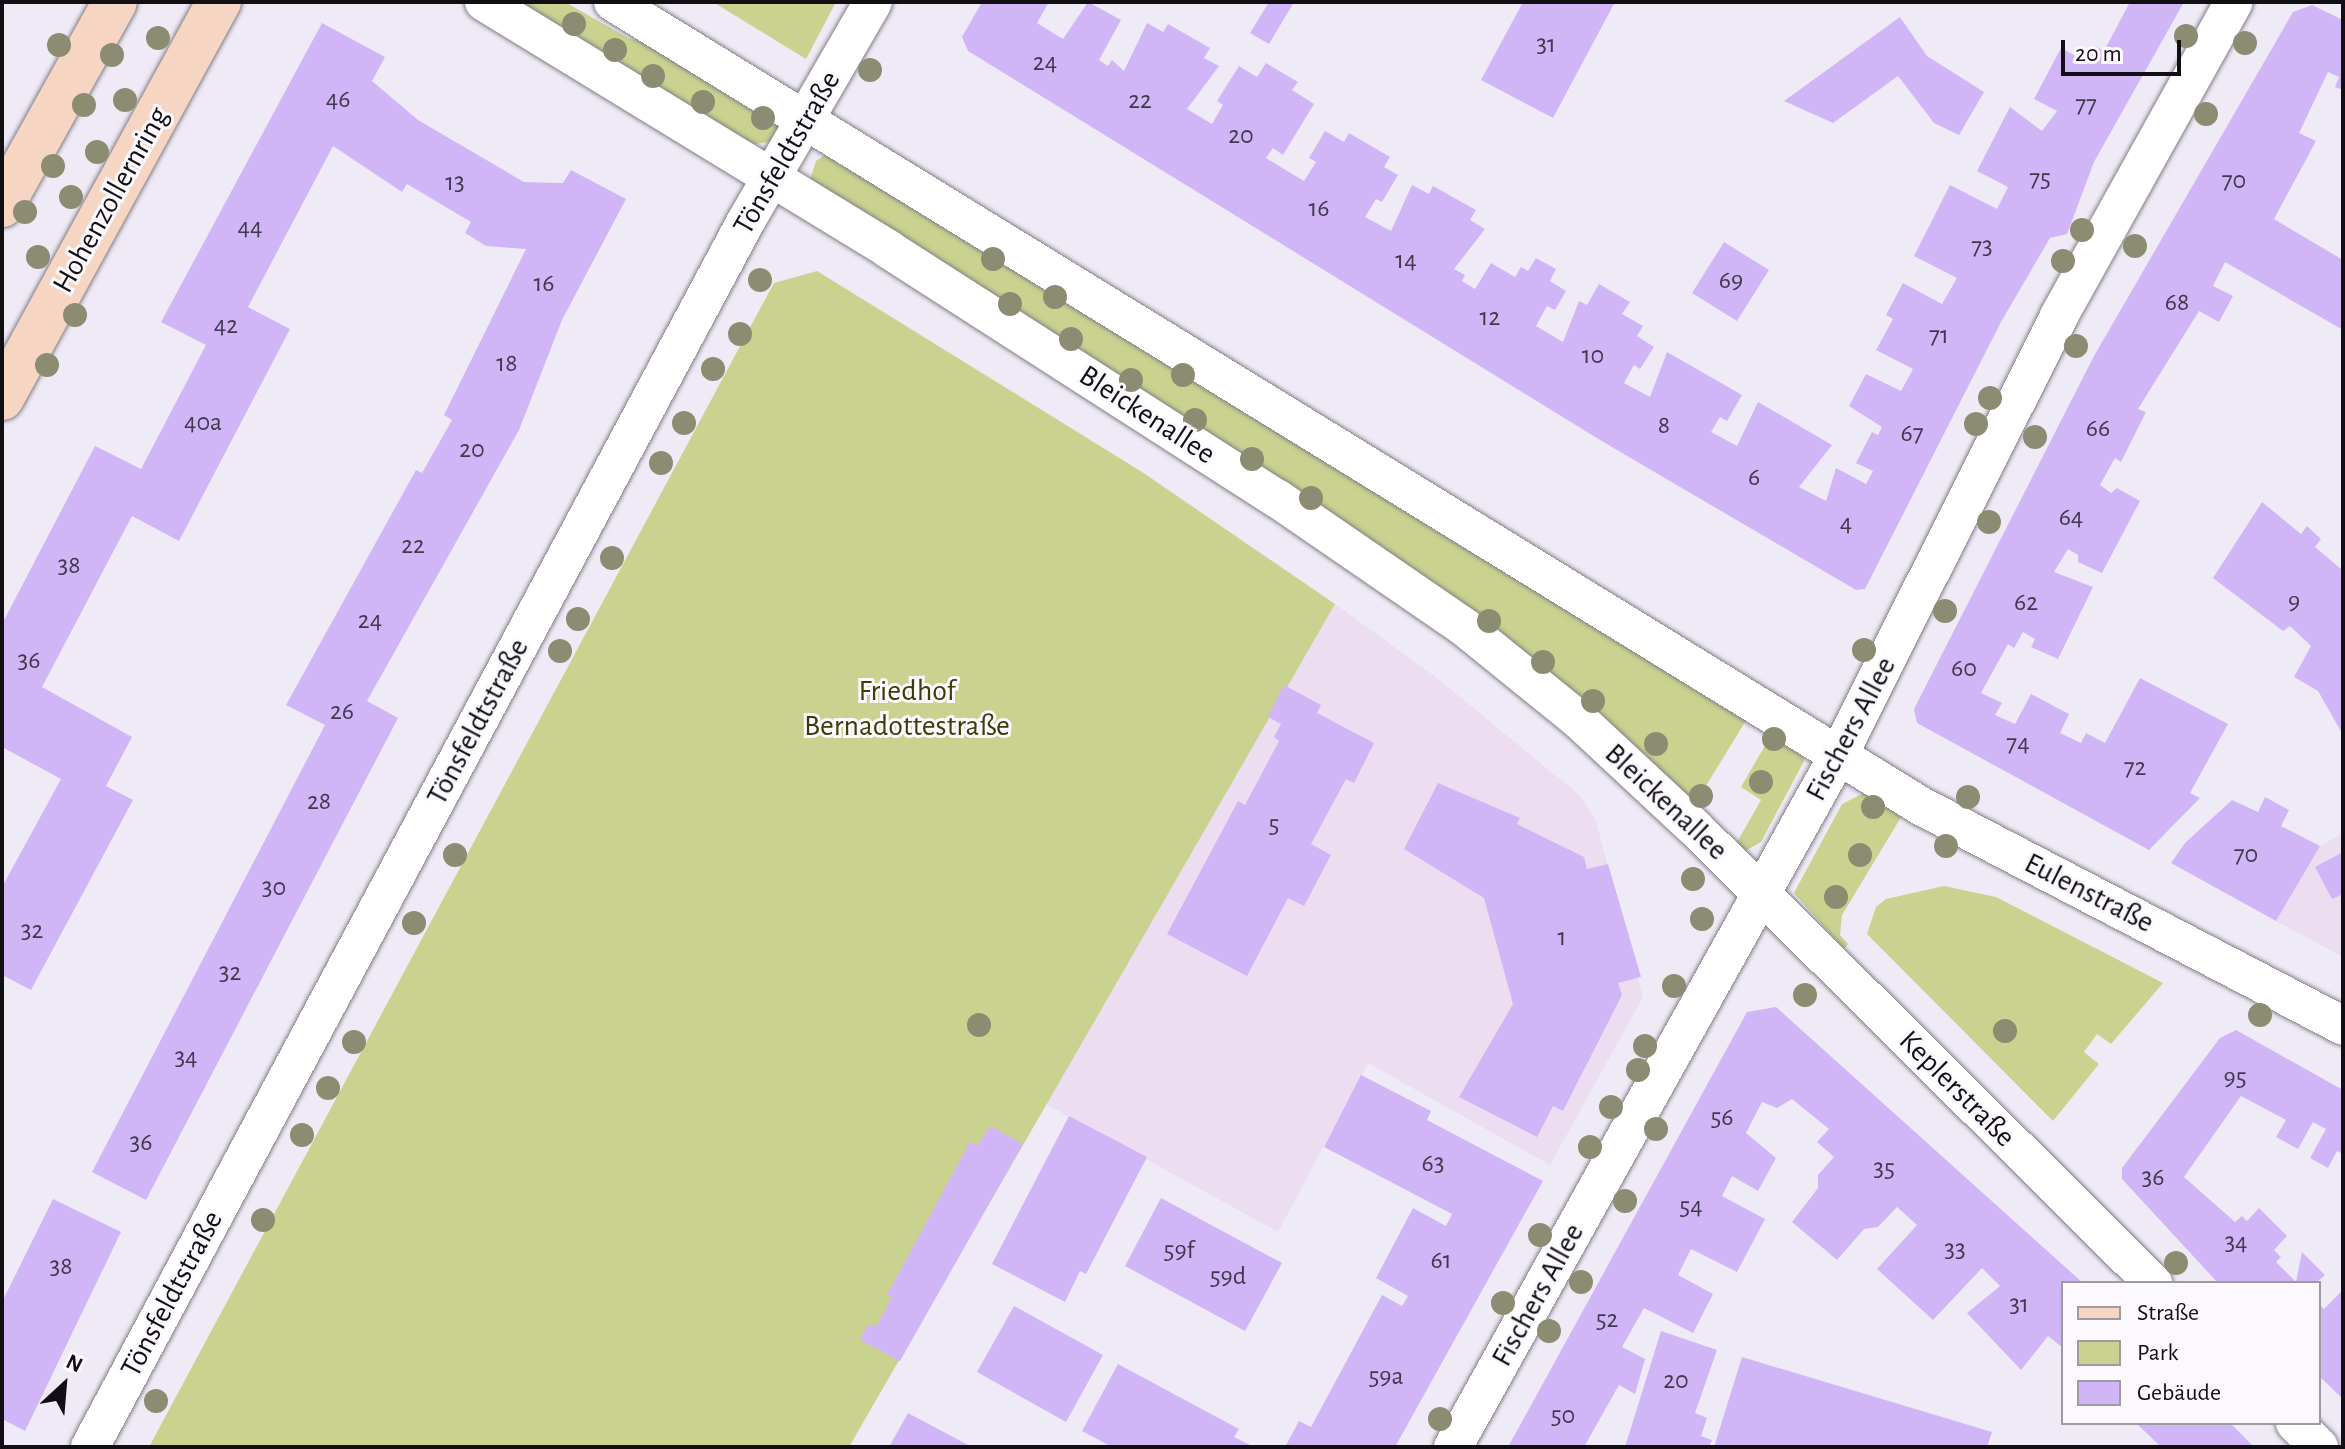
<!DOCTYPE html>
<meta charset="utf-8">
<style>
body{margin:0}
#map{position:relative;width:2345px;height:1449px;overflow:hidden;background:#efebf6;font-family:"Alegreya Sans",sans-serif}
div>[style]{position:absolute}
.education>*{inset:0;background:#ecddf0}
.green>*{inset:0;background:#c9d28f}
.building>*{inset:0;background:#d0b6f7}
.roads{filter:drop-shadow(0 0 2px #817d87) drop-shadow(0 0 2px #817d87)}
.minor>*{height:38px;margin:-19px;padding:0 19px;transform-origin:19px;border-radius:19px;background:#fff}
.secondary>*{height:44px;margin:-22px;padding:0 22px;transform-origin:22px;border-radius:22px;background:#f6d6c2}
.trees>*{width:24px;height:24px;margin:-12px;border-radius:50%;background:#8b8c72}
span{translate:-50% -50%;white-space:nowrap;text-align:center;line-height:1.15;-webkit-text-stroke:6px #fbf9fe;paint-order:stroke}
.number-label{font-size:26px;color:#41394c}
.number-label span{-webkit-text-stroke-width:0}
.street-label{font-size:30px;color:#110f13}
.park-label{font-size:30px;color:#3a3e06}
.frame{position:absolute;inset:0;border:4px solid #110f13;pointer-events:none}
.legend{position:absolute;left:2061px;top:1281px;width:260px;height:144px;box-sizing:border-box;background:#fbf9fe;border:2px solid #9d9ba0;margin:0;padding:10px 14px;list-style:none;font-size:24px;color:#110f13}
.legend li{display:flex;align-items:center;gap:16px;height:40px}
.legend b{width:40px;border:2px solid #9d9ba0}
.north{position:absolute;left:24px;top:1345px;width:80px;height:80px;-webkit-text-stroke:6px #fbf9fe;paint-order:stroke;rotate:26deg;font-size:22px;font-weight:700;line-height:32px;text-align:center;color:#110f13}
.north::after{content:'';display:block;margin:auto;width:28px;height:36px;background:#110f13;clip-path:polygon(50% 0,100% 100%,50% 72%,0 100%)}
.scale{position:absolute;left:2061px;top:40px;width:120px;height:36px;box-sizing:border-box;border:4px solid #110f13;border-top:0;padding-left:10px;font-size:24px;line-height:28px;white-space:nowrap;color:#110f13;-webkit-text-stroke:6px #fbf9fe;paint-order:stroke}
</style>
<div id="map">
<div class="education">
<div style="clip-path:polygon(1335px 604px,1437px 678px,1578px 794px,1595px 818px,1643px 997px,1550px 1165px,1368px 1063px,1278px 1232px,1046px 1104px)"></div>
<div style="clip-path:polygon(2343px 833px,2343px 957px,2276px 921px,2320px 846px)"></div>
</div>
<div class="green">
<div style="clip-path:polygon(519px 2px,565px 2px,628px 38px,663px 48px,782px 122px,770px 142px,746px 145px)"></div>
<div style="clip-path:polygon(713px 2px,836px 2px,806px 59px)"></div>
<div style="clip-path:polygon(831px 151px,1750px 714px,1693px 807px,809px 183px,816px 161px)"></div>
<div style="clip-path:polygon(817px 271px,1142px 472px,1335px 604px,849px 1447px,149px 1447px,774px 283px)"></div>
<div style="clip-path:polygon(1773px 732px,1803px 752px,1804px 761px,1761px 842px,1745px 851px,1736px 844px,1761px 800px,1741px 787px)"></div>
<div style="clip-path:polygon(1864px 793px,1903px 814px,1842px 915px,1840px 935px,1848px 944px,1844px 949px,1794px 893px,1842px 804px)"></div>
<div style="clip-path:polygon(1944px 886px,1996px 897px,2163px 983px,2111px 1044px,2097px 1034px,2084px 1052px,2099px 1064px,2053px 1121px,1867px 934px,1876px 907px,1886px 899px)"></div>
</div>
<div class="building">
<div style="clip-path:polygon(982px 2px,1049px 2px,1037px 23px,1063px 39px,1088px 2px,1121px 20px,1099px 60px,1108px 66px,1112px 60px,1124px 71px,1147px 23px,1163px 32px,1168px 24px,1210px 48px,1204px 58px,1219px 66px,1187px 109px,1212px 124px,1223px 105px,1217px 101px,1239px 66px,1257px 77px,1266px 63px,1298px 82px,1292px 90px,1314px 104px,1283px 155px,1273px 148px,1266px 158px,1304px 181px,1316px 162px,1309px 158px,1325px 131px,1344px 142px,1349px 133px,1390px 157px,1384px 167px,1398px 175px,1382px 202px,1376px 199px,1365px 217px,1391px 231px,1412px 185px,1429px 194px,1433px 186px,1476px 210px,1470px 220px,1485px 229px,1454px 269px,1465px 275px,1462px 281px,1475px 289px,1491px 263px,1515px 277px,1521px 267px,1528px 271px,1536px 258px,1556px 269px,1550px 281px,1566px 291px,1555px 310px,1547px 306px,1536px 326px,1563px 342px,1579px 301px,1587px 305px,1599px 284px,1630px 302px,1622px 314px,1643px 326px,1637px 336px,1654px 347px,1640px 369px,1634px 365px,1624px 383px,1650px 397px,1667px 352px,1742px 395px,1727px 421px,1720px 417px,1711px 432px,1737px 446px,1758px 402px,1832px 445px,1799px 487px,1826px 501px,1836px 468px,1866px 484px,1873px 471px,1856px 463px,1872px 432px,1878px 435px,1882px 427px,1849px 406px,1866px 374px,1901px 391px,1913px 369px,1876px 350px,1893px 319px,1886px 315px,1903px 283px,1942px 304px,1957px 278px,1914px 256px,1950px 185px,1997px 209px,2008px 187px,1977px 171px,2010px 107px,2042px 131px,2057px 111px,2034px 99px,2061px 48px,2087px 62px,2095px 46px,2104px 51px,2130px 2px,2184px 2px,2094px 162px,2067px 234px,2050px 238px,2001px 322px,1865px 589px,1856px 590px,1605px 443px,968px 51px,962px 37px)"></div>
<div style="clip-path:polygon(1269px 2px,1294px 2px,1269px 44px,1250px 33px)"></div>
<div style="clip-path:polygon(1523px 2px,1615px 2px,1553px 118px,1481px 80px)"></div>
<div style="clip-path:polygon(2312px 5px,2343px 20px,2343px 90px,2335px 87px,2339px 77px,2328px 72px,2299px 133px,2316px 141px,2274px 219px,2343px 260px,2343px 330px,2225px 262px,2213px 286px,2233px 296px,2219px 322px,2199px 311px,2138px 409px,2146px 412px,2121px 462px,2115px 458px,2100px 485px,2111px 493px,2117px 488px,2140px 501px,2102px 573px,2078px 562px,2078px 555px,2068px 549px,2054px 572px,2093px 587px,2058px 659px,2031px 647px,2035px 639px,2023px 632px,2014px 648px,2008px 644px,1981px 693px,2002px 703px,1995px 715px,2015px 724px,2031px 694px,2069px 714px,2060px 733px,2081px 743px,2086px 733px,2105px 743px,2140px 678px,2228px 724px,2190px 793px,2200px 798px,2149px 850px,1917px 723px,1914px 709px,2094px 356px,2293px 12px)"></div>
<div style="clip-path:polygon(1900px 17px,1927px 56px,1984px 92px,1959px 135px,1934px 123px,1898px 76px,1833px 123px,1784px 101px)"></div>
<div style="clip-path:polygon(322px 23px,385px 57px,372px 81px,418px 120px,524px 182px,563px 183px,571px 170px,626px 199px,562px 320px,519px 430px,367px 701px,398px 718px,146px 1200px,92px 1172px,325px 725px,286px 705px,416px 470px,422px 473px,452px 420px,444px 415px,526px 249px,486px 246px,465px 233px,471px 222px,407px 184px,402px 192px,333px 146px,248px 307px,290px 329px,179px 541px,132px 516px,42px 687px,132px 737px,106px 786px,133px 800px,31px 990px,2px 975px,2px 887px,61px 779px,2px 747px,2px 624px,95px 446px,141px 469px,206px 345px,161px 322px)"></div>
<div style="clip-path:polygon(1724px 242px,1769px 270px,1737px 321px,1692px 293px)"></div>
<div style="clip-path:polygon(2262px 502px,2301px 534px,2307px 526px,2321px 539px,2315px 547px,2341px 569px,2343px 735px,2318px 691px,2294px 677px,2311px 646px,2290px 626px,2283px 631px,2213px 578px)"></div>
<div style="clip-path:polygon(1284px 685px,1321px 705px,1317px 713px,1374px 743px,1354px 783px,1346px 779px,1311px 844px,1331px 855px,1304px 906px,1288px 898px,1247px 976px,1167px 934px,1238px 801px,1245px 805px,1279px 741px,1274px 737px,1281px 724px,1268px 717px)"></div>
<div style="clip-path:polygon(1438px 783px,1520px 818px,1517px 824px,1584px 857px,1587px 869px,1608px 864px,1641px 977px,1618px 983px,1622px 995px,1563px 1111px,1553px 1106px,1537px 1137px,1459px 1097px,1513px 1004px,1484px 898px,1404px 849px)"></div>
<div style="clip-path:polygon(2265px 797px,2289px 810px,2281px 826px,2320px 846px,2276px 921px,2171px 863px,2185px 843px,2232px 800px,2258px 812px)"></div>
<div style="clip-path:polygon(2343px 852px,2343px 894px,2332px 899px,2315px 867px)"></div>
<div style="clip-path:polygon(1776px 1007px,2083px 1283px,2063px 1283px,2063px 1348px,2048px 1336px,2021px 1370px,1967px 1313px,2000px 1286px,1982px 1268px,1933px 1320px,1877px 1269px,1917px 1225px,1897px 1207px,1878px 1227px,1864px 1229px,1837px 1260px,1792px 1222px,1818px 1188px,1818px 1175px,1834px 1157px,1817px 1142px,1829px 1129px,1792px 1099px,1777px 1108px,1762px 1102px,1746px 1133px,1776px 1158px,1758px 1191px,1732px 1176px,1722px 1196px,1765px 1219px,1737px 1272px,1691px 1249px,1678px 1275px,1713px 1294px,1693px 1333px,1644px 1308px,1622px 1347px,1645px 1359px,1635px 1394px,1619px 1385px,1584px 1447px,1508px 1447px,1747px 1012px)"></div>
<div style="clip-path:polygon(2236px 1030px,2343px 1090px,2343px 1154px,2337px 1151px,2328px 1168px,2310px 1158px,2326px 1129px,2313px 1122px,2298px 1149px,2276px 1137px,2286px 1120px,2241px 1096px,2184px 1177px,2235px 1222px,2242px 1216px,2247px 1221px,2259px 1208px,2287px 1236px,2274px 1250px,2281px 1257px,2276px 1262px,2296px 1282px,2302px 1252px,2325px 1275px,2316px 1283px,2218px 1283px,2122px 1179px,2122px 1168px,2220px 1038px)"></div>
<div style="clip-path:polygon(1361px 1075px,1431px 1111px,1427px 1120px,1543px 1181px,1395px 1447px,1285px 1447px,1299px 1421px,1311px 1427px,1382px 1295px,1402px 1306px,1408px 1296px,1376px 1278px,1413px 1208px,1446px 1226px,1452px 1214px,1324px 1147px)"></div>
<div style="clip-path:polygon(1069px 1116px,1147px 1157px,1086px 1274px,1080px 1271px,1065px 1302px,992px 1264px)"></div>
<div style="clip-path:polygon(990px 1126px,1023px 1144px,900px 1361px,860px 1340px,868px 1325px,877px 1325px,892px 1297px,887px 1295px,970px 1142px,978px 1145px)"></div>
<div style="clip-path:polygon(1161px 1198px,1282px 1263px,1245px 1331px,1125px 1266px)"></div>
<div style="clip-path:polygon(53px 1199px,121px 1232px,25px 1431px,2px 1419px,2px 1302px)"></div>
<div style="clip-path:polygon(2343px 1290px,2343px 1399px,2319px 1376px,2319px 1304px,2324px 1309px)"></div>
<div style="clip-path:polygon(1014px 1306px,1103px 1355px,1066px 1422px,977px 1372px)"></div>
<div style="clip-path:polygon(1661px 1331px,1717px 1350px,1695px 1413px,1707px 1418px,1701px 1436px,1712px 1440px,1709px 1447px,1625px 1447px)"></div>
<div style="clip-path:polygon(1742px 1357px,1992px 1432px,1987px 1447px,1714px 1447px)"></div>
<div style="clip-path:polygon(1118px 1364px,1239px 1429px,1234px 1437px,1254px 1447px,1112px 1447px,1082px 1431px)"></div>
<div style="clip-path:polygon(908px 1413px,972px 1447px,889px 1447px)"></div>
<div style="clip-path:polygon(2136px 1423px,2230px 1423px,2254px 1447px,2161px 1447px)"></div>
</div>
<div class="roads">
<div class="minor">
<div style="left:484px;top:2px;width:474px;rotate:31.4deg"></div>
<div style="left:888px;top:249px;width:463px;rotate:32.7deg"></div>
<div style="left:1278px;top:499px;width:226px;rotate:34.5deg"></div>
<div style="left:1464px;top:627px;width:148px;rotate:39deg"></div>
<div style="left:1579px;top:720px;width:158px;rotate:43deg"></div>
<div style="left:1695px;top:828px;width:646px;rotate:44.81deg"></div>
<div style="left:613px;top:2px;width:1535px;rotate:31.58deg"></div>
<div style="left:1921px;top:806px;width:476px;rotate:27.5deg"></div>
<div style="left:2295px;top:1423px;width:34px;rotate:45deg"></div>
<div style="left:90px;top:1447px;width:1390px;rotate:-61.85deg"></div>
<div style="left:746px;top:221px;width:253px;rotate:-59.9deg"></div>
<div style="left:1453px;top:1447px;width:793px;rotate:-60.88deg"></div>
<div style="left:1839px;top:754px;width:490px;rotate:-63.3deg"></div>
<div style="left:2059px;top:316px;width:359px;rotate:-60.9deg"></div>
</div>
<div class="secondary">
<div style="left:2px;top:205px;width:232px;rotate:-60.9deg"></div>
<div style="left:2px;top:398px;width:452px;rotate:-61.3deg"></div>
</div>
</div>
<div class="trees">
<div style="left:574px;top:24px"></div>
<div style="left:2186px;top:36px"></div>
<div style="left:158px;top:38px"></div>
<div style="left:2245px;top:43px"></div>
<div style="left:59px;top:45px"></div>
<div style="left:615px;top:50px"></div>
<div style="left:112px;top:55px"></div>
<div style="left:870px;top:70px"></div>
<div style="left:653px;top:76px"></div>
<div style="left:125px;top:100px"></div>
<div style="left:703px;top:102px"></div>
<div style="left:84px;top:105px"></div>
<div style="left:2206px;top:114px"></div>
<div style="left:763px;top:118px"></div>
<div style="left:97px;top:152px"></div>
<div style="left:53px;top:166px"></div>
<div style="left:71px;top:197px"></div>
<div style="left:25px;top:212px"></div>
<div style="left:2082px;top:230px"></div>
<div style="left:2135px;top:246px"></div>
<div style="left:38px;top:257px"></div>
<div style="left:993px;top:259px"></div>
<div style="left:2063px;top:261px"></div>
<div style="left:760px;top:280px"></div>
<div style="left:1055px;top:297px"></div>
<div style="left:1010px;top:304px"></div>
<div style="left:75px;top:315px"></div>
<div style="left:740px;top:334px"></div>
<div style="left:1071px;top:339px"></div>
<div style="left:2076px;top:346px"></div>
<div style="left:47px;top:365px"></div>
<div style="left:713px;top:369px"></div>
<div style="left:1183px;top:375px"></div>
<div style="left:1131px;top:380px"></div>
<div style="left:1990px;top:398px"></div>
<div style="left:1195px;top:420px"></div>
<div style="left:684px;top:423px"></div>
<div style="left:1976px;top:424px"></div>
<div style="left:2035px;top:437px"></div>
<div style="left:1252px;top:459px"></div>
<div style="left:661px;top:463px"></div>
<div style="left:1311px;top:498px"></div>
<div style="left:1989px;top:522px"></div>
<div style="left:612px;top:558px"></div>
<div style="left:1945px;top:611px"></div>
<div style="left:578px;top:619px"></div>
<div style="left:1489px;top:621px"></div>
<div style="left:1864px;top:650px"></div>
<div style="left:560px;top:651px"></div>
<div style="left:1543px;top:662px"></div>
<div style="left:1593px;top:701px"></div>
<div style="left:1774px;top:739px"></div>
<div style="left:1656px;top:744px"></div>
<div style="left:1761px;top:782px"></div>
<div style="left:1701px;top:796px"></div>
<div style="left:1968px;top:797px"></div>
<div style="left:1873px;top:807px"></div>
<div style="left:1946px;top:846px"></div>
<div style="left:455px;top:855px"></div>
<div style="left:1860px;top:855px"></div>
<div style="left:1693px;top:879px"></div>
<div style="left:1836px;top:897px"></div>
<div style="left:1702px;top:919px"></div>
<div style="left:414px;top:923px"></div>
<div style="left:1674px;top:986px"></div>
<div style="left:1805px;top:995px"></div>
<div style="left:2260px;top:1015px"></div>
<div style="left:979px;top:1025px"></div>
<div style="left:2005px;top:1031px"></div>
<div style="left:354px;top:1042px"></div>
<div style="left:1645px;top:1046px"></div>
<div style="left:1638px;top:1070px"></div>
<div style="left:328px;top:1088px"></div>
<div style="left:1611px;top:1107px"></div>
<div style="left:1656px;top:1129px"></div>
<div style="left:302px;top:1135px"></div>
<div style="left:1590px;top:1147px"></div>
<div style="left:1625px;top:1201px"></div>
<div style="left:263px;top:1220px"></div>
<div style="left:1540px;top:1235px"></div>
<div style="left:2176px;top:1263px"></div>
<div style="left:1581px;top:1282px"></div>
<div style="left:1503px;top:1303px"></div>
<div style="left:1549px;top:1331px"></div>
<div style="left:156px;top:1401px"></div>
<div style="left:1440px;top:1419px"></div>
</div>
<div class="number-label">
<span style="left:1546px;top:45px">31</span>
<span style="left:1045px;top:63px">24</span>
<span style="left:338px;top:100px">46</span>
<span style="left:1140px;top:101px">22</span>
<span style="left:2086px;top:105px">77</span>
<span style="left:1241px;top:136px">20</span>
<span style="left:2040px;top:179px">75</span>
<span style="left:2234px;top:181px">70</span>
<span style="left:455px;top:183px">13</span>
<span style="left:1319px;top:209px">16</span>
<span style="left:250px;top:228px">44</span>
<span style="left:1982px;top:247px">73</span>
<span style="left:1406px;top:261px">14</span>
<span style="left:1731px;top:281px">69</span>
<span style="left:544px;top:284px">16</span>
<span style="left:2177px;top:303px">68</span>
<span style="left:1490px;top:318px">12</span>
<span style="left:226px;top:326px">42</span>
<span style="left:1939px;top:336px">71</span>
<span style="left:1593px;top:356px">10</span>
<span style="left:507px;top:364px">18</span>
<span style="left:203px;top:423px">40a</span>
<span style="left:1664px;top:426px">8</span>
<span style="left:2098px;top:429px">66</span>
<span style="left:1912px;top:434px">67</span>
<span style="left:472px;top:450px">20</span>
<span style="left:1754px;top:478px">6</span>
<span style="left:2071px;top:518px">64</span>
<span style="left:1846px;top:524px">4</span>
<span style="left:413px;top:546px">22</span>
<span style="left:69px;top:566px">38</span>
<span style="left:2294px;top:602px">9</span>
<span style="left:2026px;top:603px">62</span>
<span style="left:370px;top:621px">24</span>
<span style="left:29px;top:661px">36</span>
<span style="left:1964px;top:669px">60</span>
<span style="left:342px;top:712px">26</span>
<span style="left:2018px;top:744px">74</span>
<span style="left:2135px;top:768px">72</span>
<span style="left:319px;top:802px">28</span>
<span style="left:1274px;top:825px">5</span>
<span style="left:2246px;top:855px">70</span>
<span style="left:274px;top:888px">30</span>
<span style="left:32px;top:931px">32</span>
<span style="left:1562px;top:938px">1</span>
<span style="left:230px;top:973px">32</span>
<span style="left:186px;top:1058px">34</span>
<span style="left:2235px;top:1078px">95</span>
<span style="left:1722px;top:1118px">56</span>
<span style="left:141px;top:1143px">36</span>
<span style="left:1433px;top:1164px">63</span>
<span style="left:1884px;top:1169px">35</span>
<span style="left:2153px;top:1178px">36</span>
<span style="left:1691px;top:1207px">54</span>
<span style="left:2236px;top:1243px">34</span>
<span style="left:1955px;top:1250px">33</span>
<span style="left:1179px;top:1251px">59f</span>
<span style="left:1441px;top:1261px">61</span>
<span style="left:61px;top:1267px">38</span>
<span style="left:1228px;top:1277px">59d</span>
<span style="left:2019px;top:1305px">31</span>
<span style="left:1607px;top:1320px">52</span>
<span style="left:1386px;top:1377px">59a</span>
<span style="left:1676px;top:1381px">20</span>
<span style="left:1563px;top:1416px">50</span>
</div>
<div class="street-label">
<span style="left:787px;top:153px;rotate:-60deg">Tönsfeldtstraße</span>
<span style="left:111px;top:200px;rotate:-61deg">Hohenzollernring</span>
<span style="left:1147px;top:415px;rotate:33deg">Bleickenallee</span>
<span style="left:478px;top:722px;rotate:-62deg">Tönsfeldtstraße</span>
<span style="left:1851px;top:729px;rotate:-62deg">Fischers Allee</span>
<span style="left:1666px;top:802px;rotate:43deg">Bleickenallee</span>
<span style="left:2089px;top:893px;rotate:27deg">Eulenstraße</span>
<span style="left:1957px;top:1089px;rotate:45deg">Keplerstraße</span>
<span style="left:172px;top:1294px;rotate:-62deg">Tönsfeldtstraße</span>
<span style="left:1538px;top:1295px;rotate:-61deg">Fischers Allee</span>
</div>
<div class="park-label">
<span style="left:907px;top:708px">Friedhof<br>Bernadottestraße</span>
</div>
<div class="frame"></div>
<ul class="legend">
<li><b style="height:10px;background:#f6d6c2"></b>Straße</li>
<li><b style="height:22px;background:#c9d28f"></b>Park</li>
<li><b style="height:22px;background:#d0b6f7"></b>Gebäude</li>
</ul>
<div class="north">N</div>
<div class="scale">20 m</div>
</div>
